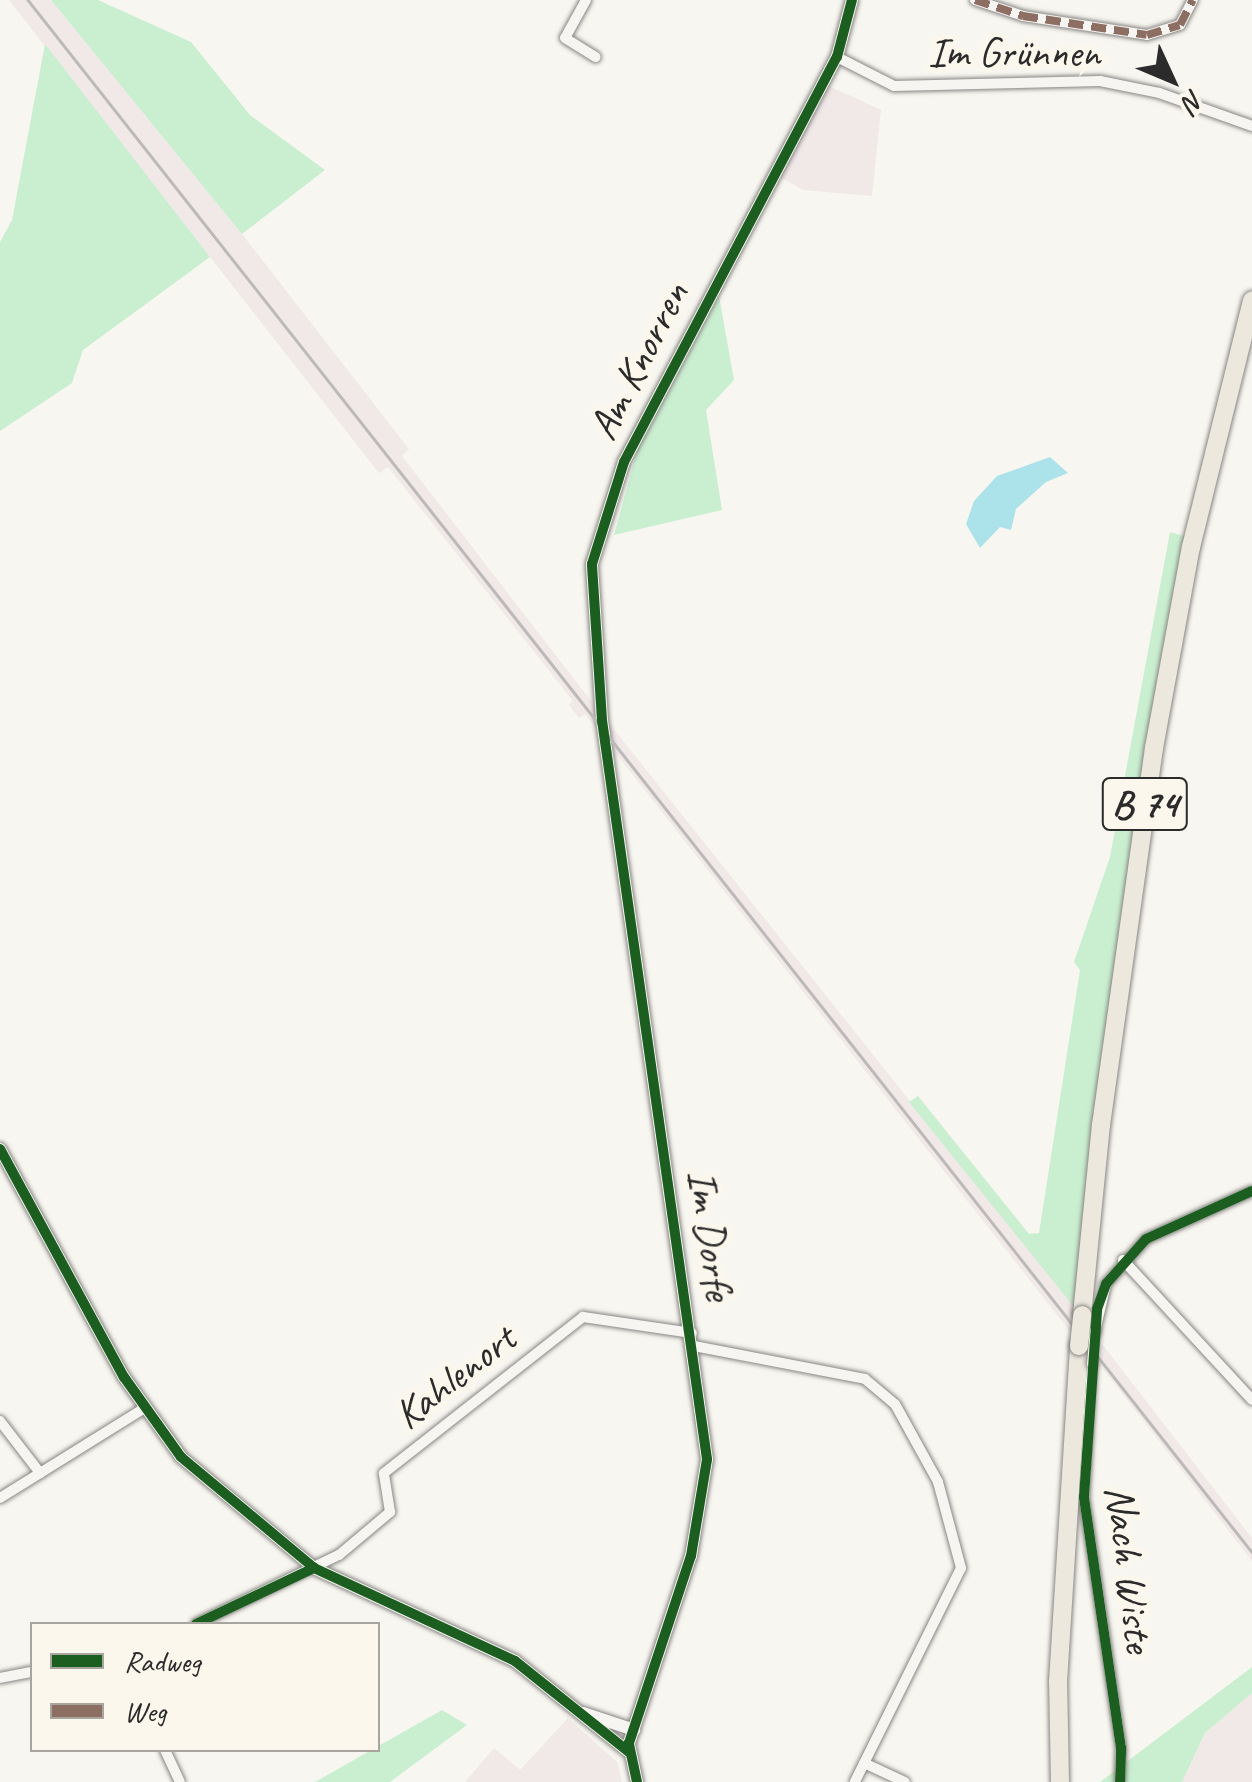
<!DOCTYPE html>
<meta charset="utf-8">
<style>
body{margin:0}
#map{position:relative;width:1252px;height:1782px;overflow:hidden;background:#f8f6f0;font-family:Caveat,sans-serif}
div>[style]{position:absolute}
.built>*{inset:0;background:#f1e8e8}
.green>*{inset:0;background:#caefd0}
.water>*{inset:0;background:#ace3ea}
.roads{filter:drop-shadow(0 0 2px #878684) drop-shadow(0 0 2px #878684)}
.minor>*{height:10px;margin:-5px;padding:0 5px;transform-origin:5px;border-radius:5px;background:#f6f5f1}
.tertiary>*{height:12px;margin:-6px;padding:0 6px;transform-origin:6px;border-radius:6px;background:#f6f5f1}
.primary>*{height:18px;margin:-9px;padding:0 9px;transform-origin:9px;border-radius:9px;background:#ede8dd}
.rail>*{height:2.5px;margin:-1.25px;padding:0 1.25px;transform-origin:1.25px;border-radius:1.25px;background:#bcbab8}
.bridges{filter:drop-shadow(0 0 2px #878684) drop-shadow(0 0 2px #878684)}
.minor-bridge>*{height:10px;margin:-5px;padding:0 5px;transform-origin:5px;border-radius:5px;background:#f6f5f1}
.primary-bridge>*{height:18px;margin:-9px;padding:0 9px;transform-origin:9px;border-radius:9px;background:#ede8dd}
.quiet>*{height:8px;margin-top:-4px;transform-origin:0;background:repeating-linear-gradient(90deg,#8d6e63 0 15px,transparent 0 23px)}
.cycleway>*{height:10px;margin:-5px;padding:0 5px;transform-origin:5px;border-radius:5px;background:#1b5e20}
span{translate:-50% -50%;white-space:nowrap;text-align:center;line-height:1.15;-webkit-text-stroke:10px #fbf7ec;paint-order:stroke}
.shield-label span{padding:2px 8px;background:#fbf7ec;border:2px solid;border-radius:8px;-webkit-text-stroke-width:0}
.shield-label{font-size:40px;color:#2b2b2b;font-weight:700}
.street-label{font-size:42px;color:#2b2b2b}
.legend{position:absolute;left:30px;top:1622px;width:350px;height:130px;box-sizing:border-box;background:#fbf7ec;border:2px solid #a8a59f;margin:0;padding:12px 18px;list-style:none;font-size:30px;color:#2b2b2b}
.legend li{display:flex;align-items:center;gap:20px;height:50px}
.legend b{width:50px;border:2px solid #a8a59f}
.north{position:absolute;left:1122px;top:30px;width:100px;height:100px;-webkit-text-stroke:8px #fbf7ec;paint-order:stroke;rotate:134deg;font-size:28px;font-weight:700;line-height:40px;text-align:center;color:#2b2b2b}
.north::after{content:'';display:block;margin:auto;width:35px;height:45px;background:#2b2b2b;clip-path:polygon(50% 0,100% 100%,50% 72%,0 100%)}
</style>
<div id="map">
<div class="built">
<div style="clip-path:polygon(9px 0,51px 0,242px 234px,409px 449px,402px 456px,581px 688px,1074px 1307px,1072px 1334px,585px 714px,579px 718px,569px 705px,573px 701px,388px 467px,379px 473px)"></div>
<div style="clip-path:polygon(825px 84px,881px 110px,872px 196px,803px 190px,775px 174px)"></div>
<div style="clip-path:polygon(1102px 1344px,1252px 1538px,1252px 1561px,1100px 1365px)"></div>
<div style="clip-path:polygon(1252px 1693px,1252px 1782px,1182px 1782px,1205px 1733px)"></div>
<div style="clip-path:polygon(568px 1718px,618px 1763px,622px 1782px,465px 1782px,494px 1748px,520px 1770px)"></div>
</div>
<div class="green">
<div style="clip-path:polygon(51px 0,98px 0,191px 42px,250px 115px,325px 170px,242px 234px)"></div>
<div style="clip-path:polygon(45px 44px,210px 257px,83px 350px,72px 383px,0 431px,0 242px,12px 220px)"></div>
<div style="clip-path:polygon(719px 296px,734px 380px,706px 410px,722px 510px,614px 535px,637px 451px)"></div>
<div style="clip-path:polygon(1170px 532px,1187px 537px,1096px 1112px,1074px 1307px,909px 1102px,918px 1096px,1029px 1234px,1039px 1233px,1080px 970px,1074px 962px,1110px 857px)"></div>
<div style="clip-path:polygon(1252px 1667px,1252px 1693px,1205px 1733px,1182px 1782px,1100px 1782px)"></div>
<div style="clip-path:polygon(442px 1710px,467px 1725px,390px 1782px,315px 1782px)"></div>
</div>
<div class="water">
<div style="clip-path:polygon(1050px 457px,1068px 473px,1046px 482px,1016px 509px,1011px 530px,1000px 527px,980px 548px,966px 524px,974px 501px,997px 476px)"></div>
</div>
<div class="roads">
<div class="minor">
<div style="left:586px;top:0;width:43px;rotate:118.9deg"></div>
<div style="left:565px;top:38px;width:36px;rotate:32deg"></div>
<div style="left:975px;top:0;width:51px;rotate:18.4deg"></div>
<div style="left:1023px;top:16px;width:125px;rotate:8.7deg"></div>
<div style="left:1147px;top:35px;width:34px;rotate:-17deg"></div>
<div style="left:1180px;top:25px;width:28px;rotate:-63deg"></div>
<div style="left:837px;top:57px;width:64px;rotate:27deg"></div>
<div style="left:894px;top:86px;width:206px;rotate:-1.4deg"></div>
<div style="left:1100px;top:81px;width:60px;rotate:11.5deg"></div>
<div style="left:1159px;top:93px;width:99px;rotate:19.5deg"></div>
<div style="left:1123px;top:1260px;width:190px;rotate:47.3deg"></div>
<div style="left:1095px;top:1331px;width:48px;rotate:-76.8deg"></div>
<div style="left:1106px;top:1284px;width:60px;rotate:-48.4deg"></div>
<div style="left:1146px;top:1239px;width:116px;rotate:-24.4deg"></div>
<div style="left:694px;top:1346px;width:174px;rotate:10.9deg"></div>
<div style="left:865px;top:1379px;width:39px;rotate:40deg"></div>
<div style="left:895px;top:1404px;width:89px;rotate:61.1deg"></div>
<div style="left:938px;top:1482px;width:89px;rotate:75deg"></div>
<div style="left:961px;top:1568px;width:239px;rotate:116.4deg"></div>
<div style="left:1092px;top:1364px;width:133px;rotate:93.4deg"></div>
<div style="left:1084px;top:1497px;width:254px;rotate:81.6deg"></div>
<div style="left:1121px;top:1748px;width:34px;rotate:92deg"></div>
<div style="left:0;top:1421px;width:66px;rotate:52.4deg"></div>
<div style="left:0;top:1498px;width:168px;rotate:-31.9deg"></div>
<div style="left:196px;top:1624px;width:159px;rotate:-25.8deg"></div>
<div style="left:339px;top:1555px;width:67px;rotate:-40.1deg"></div>
<div style="left:390px;top:1512px;width:39px;rotate:-99deg"></div>
<div style="left:384px;top:1473px;width:253px;rotate:-38.1deg"></div>
<div style="left:583px;top:1317px;width:110px;rotate:8.4deg"></div>
<div style="left:0;top:1678px;width:33px;rotate:-11deg"></div>
<div style="left:165px;top:1750px;width:35px;rotate:65deg"></div>
<div style="left:864px;top:1763px;width:45px;rotate:24.9deg"></div>
</div>
<div class="tertiary">
<div style="left:0;top:1149px;width:260px;rotate:61.5deg"></div>
<div style="left:124px;top:1377px;width:98px;rotate:54.5deg"></div>
<div style="left:181px;top:1457px;width:173px;rotate:39.8deg"></div>
<div style="left:314px;top:1568px;width:221px;rotate:24.8deg"></div>
<div style="left:515px;top:1661px;width:146px;rotate:38.6deg"></div>
<div style="left:583px;top:1713px;width:54px;rotate:18.4deg"></div>
<div style="left:637px;top:1782px;width:40px;rotate:-102deg"></div>
<div style="left:629px;top:1743px;width:197px;rotate:-71.7deg"></div>
<div style="left:691px;top:1556px;width:98px;rotate:-80.6deg"></div>
<div style="left:707px;top:1459px;width:746px;rotate:-98.09deg"></div>
<div style="left:602px;top:720px;width:156px;rotate:-93.7deg"></div>
<div style="left:592px;top:564px;width:107px;rotate:-72.6deg"></div>
<div style="left:624px;top:462px;width:458px;rotate:-62.3deg"></div>
<div style="left:837px;top:57px;width:59px;rotate:-75.3deg"></div>
</div>
<div class="primary">
<div style="left:1082px;top:1315px;width:191px;rotate:-84.3deg"></div>
<div style="left:1101px;top:1125px;width:381px;rotate:-82deg"></div>
<div style="left:1154px;top:748px;width:204px;rotate:-79.6deg"></div>
<div style="left:1191px;top:547px;width:254px;rotate:-76.1deg"></div>
<div style="left:1060px;top:1782px;width:100px;rotate:-91.1deg"></div>
<div style="left:1058px;top:1682px;width:337px;rotate:-86.4deg"></div>
</div>
</div>
<div class="rail">
<div style="left:28px;top:0;width:1977px;rotate:51.74deg"></div>
</div>
<div class="bridges">
<div class="minor-bridge">
<div style="left:1092px;top:1364px;width:33px;rotate:-85deg"></div>
</div>
<div class="primary-bridge">
<div style="left:1079px;top:1346px;width:31px;rotate:-84deg"></div>
</div>
</div>
<div class="quiet">
<div style="left:975px;top:0;width:51px;rotate:18.4deg"></div>
<div style="left:1023px;top:16px;width:125px;rotate:8.7deg"></div>
<div style="left:1147px;top:35px;width:34px;rotate:-17deg"></div>
<div style="left:1180px;top:25px;width:28px;rotate:-63deg"></div>
</div>
<div class="cycleway">
<div style="left:0;top:1149px;width:260px;rotate:61.5deg"></div>
<div style="left:124px;top:1377px;width:98px;rotate:54.5deg"></div>
<div style="left:181px;top:1457px;width:173px;rotate:39.8deg"></div>
<div style="left:314px;top:1568px;width:221px;rotate:24.8deg"></div>
<div style="left:515px;top:1661px;width:146px;rotate:38.6deg"></div>
<div style="left:196px;top:1624px;width:131px;rotate:-25.4deg"></div>
<div style="left:637px;top:1782px;width:40px;rotate:-102deg"></div>
<div style="left:629px;top:1743px;width:197px;rotate:-71.7deg"></div>
<div style="left:691px;top:1556px;width:98px;rotate:-80.6deg"></div>
<div style="left:707px;top:1459px;width:746px;rotate:-98.09deg"></div>
<div style="left:602px;top:720px;width:156px;rotate:-93.7deg"></div>
<div style="left:592px;top:564px;width:107px;rotate:-72.6deg"></div>
<div style="left:624px;top:462px;width:458px;rotate:-62.3deg"></div>
<div style="left:837px;top:57px;width:59px;rotate:-75.3deg"></div>
<div style="left:1120px;top:1782px;width:34px;rotate:-88deg"></div>
<div style="left:1121px;top:1748px;width:254px;rotate:-98.4deg"></div>
<div style="left:1084px;top:1497px;width:188px;rotate:-86deg"></div>
<div style="left:1097px;top:1309px;width:27px;rotate:-70deg"></div>
<div style="left:1106px;top:1284px;width:60px;rotate:-48.4deg"></div>
<div style="left:1146px;top:1239px;width:116px;rotate:-24.4deg"></div>
</div>
<div class="shield-label">
<span style="left:1145px;top:804px">B 74</span>
</div>
<div class="street-label">
<span style="left:1014px;top:53px">Im Grünnen</span>
<span style="left:639px;top:361px;rotate:-63deg">Am Knorren</span>
<span style="left:710px;top:1235px;rotate:82deg">Im Dorfe</span>
<span style="left:455px;top:1377px;rotate:-38deg">Kahlenort</span>
<span style="left:1129px;top:1569px;rotate:83deg">Nach Wiste</span>
</div>
<ul class="legend">
<li><b style="height:12px;background:#1b5e20"></b>Radweg</li>
<li><b style="height:12px;background:#8d6e63"></b>Weg</li>
</ul>
<div class="north">N</div>
</div>
